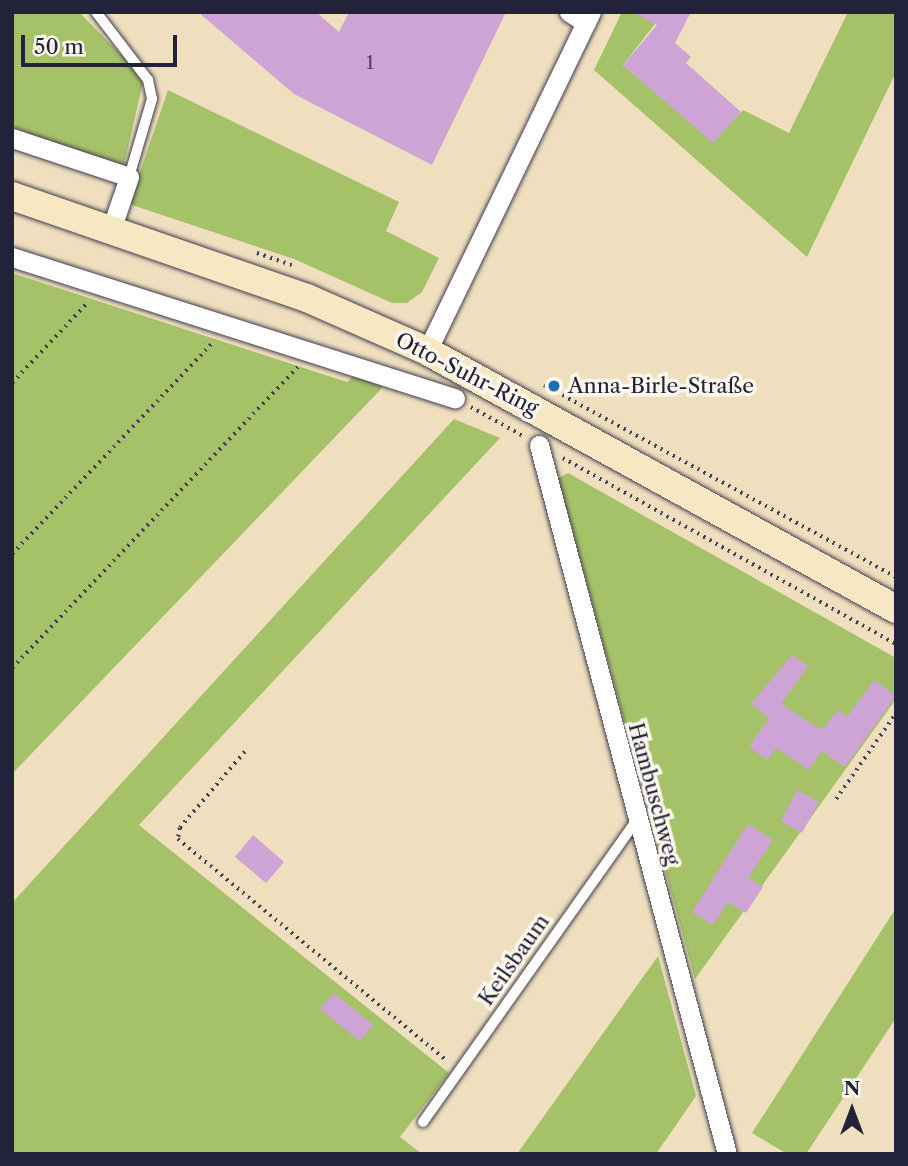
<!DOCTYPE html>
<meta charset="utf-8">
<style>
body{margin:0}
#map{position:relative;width:908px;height:1166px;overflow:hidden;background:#efdfbf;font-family:"Libre Caslon Text",serif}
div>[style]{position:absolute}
.green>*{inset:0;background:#a6c268}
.building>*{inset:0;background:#cea3d5}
.path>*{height:3.5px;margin-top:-1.75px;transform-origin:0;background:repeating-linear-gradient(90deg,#413e4f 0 2px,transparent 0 7px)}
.roads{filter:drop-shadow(0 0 2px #413e4f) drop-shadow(0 0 2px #413e4f)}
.lane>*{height:10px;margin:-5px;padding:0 5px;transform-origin:5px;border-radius:5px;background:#fff}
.street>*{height:19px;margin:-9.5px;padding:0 9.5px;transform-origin:9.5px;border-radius:9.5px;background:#fff}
.secondary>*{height:28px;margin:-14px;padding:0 14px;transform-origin:14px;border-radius:14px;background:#f7e8c3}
.dots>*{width:19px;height:19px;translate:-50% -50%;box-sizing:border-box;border:4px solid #fbf7ec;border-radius:50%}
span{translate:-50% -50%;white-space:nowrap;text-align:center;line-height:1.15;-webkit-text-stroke:7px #fbf7ec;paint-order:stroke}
.number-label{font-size:18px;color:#4d4262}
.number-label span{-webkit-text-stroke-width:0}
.street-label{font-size:21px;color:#22223b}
.poi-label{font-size:21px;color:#22223b}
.left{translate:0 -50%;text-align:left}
.frame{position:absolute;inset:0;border:14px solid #22223b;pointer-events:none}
.north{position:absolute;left:817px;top:1075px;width:70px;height:70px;-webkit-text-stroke:5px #fbf7ec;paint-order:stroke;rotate:0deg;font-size:19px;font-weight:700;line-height:28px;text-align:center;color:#22223b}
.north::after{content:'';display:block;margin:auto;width:24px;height:32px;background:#22223b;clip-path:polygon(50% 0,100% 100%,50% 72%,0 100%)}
.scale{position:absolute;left:21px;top:35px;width:156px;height:32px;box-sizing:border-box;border:4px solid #22223b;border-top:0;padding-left:9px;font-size:21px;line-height:24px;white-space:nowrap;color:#22223b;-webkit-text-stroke:5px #fbf7ec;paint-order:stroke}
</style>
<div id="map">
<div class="green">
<div style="clip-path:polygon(12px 12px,79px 12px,144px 78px,123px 169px,12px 127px)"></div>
<div style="clip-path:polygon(622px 12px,649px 12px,646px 19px,655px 24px,623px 65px,713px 142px,743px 110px,789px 133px,848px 12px,896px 12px,896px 72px,807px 257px,594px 70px)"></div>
<div style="clip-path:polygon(168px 90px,399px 202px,386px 231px,439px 258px,422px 292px,407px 303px,392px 303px,294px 259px,129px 204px)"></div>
<div style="clip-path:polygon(12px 273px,347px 382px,354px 376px,383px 387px,12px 774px)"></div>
<div style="clip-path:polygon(454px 419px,500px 438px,139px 825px,449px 1073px,400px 1137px,422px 1154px,12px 1154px,12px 903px)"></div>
<div style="clip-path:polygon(568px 473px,896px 658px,896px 699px,695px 979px,558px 478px)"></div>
<div style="clip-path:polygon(896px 908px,896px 1018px,806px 1154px,787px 1154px,752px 1133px)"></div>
<div style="clip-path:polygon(658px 956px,696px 1096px,656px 1154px,517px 1154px)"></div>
</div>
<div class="building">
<div style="clip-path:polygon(198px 12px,316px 12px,339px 32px,349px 12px,506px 12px,432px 165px,294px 94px)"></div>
<div style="clip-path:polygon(632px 12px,691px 12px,675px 43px,691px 57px,686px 63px,741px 112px,713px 143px,623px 65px,657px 25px)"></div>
<div style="clip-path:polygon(792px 655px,808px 666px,781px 704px,815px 726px,824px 729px,837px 710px,847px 717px,874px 680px,896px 696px,845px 767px,822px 751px,809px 770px,776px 748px,768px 760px,749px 747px,769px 718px,751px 704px)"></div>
<div style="clip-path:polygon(797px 790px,819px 802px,802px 833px,781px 821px)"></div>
<div style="clip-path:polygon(748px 824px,773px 840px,748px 878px,763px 887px,746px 913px,728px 902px,713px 925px,692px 912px)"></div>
<div style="clip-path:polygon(253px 835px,284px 862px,266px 883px,235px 857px)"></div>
<div style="clip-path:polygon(334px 993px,373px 1025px,360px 1041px,320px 1009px)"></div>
</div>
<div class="path">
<div style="left:257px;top:253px;width:37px;rotate:19deg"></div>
<div style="left:12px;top:383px;width:110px;rotate:-46.8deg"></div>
<div style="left:544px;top:385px;width:401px;rotate:28.6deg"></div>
<div style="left:471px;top:407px;width:60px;rotate:29.1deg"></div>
<div style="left:563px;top:458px;width:381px;rotate:29.2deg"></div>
<div style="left:12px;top:554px;width:292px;rotate:-46.5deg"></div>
<div style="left:12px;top:668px;width:415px;rotate:-46.5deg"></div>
<div style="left:245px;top:752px;width:100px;rotate:130.5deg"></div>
<div style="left:180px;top:828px;width:11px;rotate:100deg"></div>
<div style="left:178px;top:839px;width:349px;rotate:39.5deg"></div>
<div style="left:836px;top:799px;width:105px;rotate:-55.1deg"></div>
</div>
<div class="roads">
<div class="lane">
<div style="left:96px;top:12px;width:86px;rotate:52.6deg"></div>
<div style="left:148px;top:80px;width:19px;rotate:78deg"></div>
<div style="left:152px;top:99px;width:81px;rotate:106.4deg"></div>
<div style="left:423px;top:1122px;width:370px;rotate:-54.7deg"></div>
</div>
<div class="street">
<div style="left:569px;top:12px;width:20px;rotate:33deg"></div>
<div style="left:12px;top:138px;width:123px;rotate:18.4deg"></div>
<div style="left:129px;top:177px;width:53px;rotate:108.8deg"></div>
<div style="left:12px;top:257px;width:465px;rotate:17.7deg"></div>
<div style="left:427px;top:351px;width:377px;rotate:-64.2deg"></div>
<div style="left:539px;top:445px;width:734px;rotate:75.15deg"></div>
</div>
<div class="secondary">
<div style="left:12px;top:196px;width:312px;rotate:19.1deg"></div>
<div style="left:307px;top:298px;width:131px;rotate:23.8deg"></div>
<div style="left:427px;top:351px;width:535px;rotate:28.82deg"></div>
</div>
</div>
<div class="dots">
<div style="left:554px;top:386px;background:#1f6fb2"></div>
</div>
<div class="number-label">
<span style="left:370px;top:63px">1</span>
</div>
<div class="street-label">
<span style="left:467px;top:374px;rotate:27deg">Otto-Suhr-Ring</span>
<span style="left:654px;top:794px;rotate:75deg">Hambuschweg</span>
<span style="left:514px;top:960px;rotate:-55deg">Keilsbaum</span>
</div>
<div class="poi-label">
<span class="left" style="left:568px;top:386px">Anna-Birle-Straße</span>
</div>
<div class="frame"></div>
<div class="north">N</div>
<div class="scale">50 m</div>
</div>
